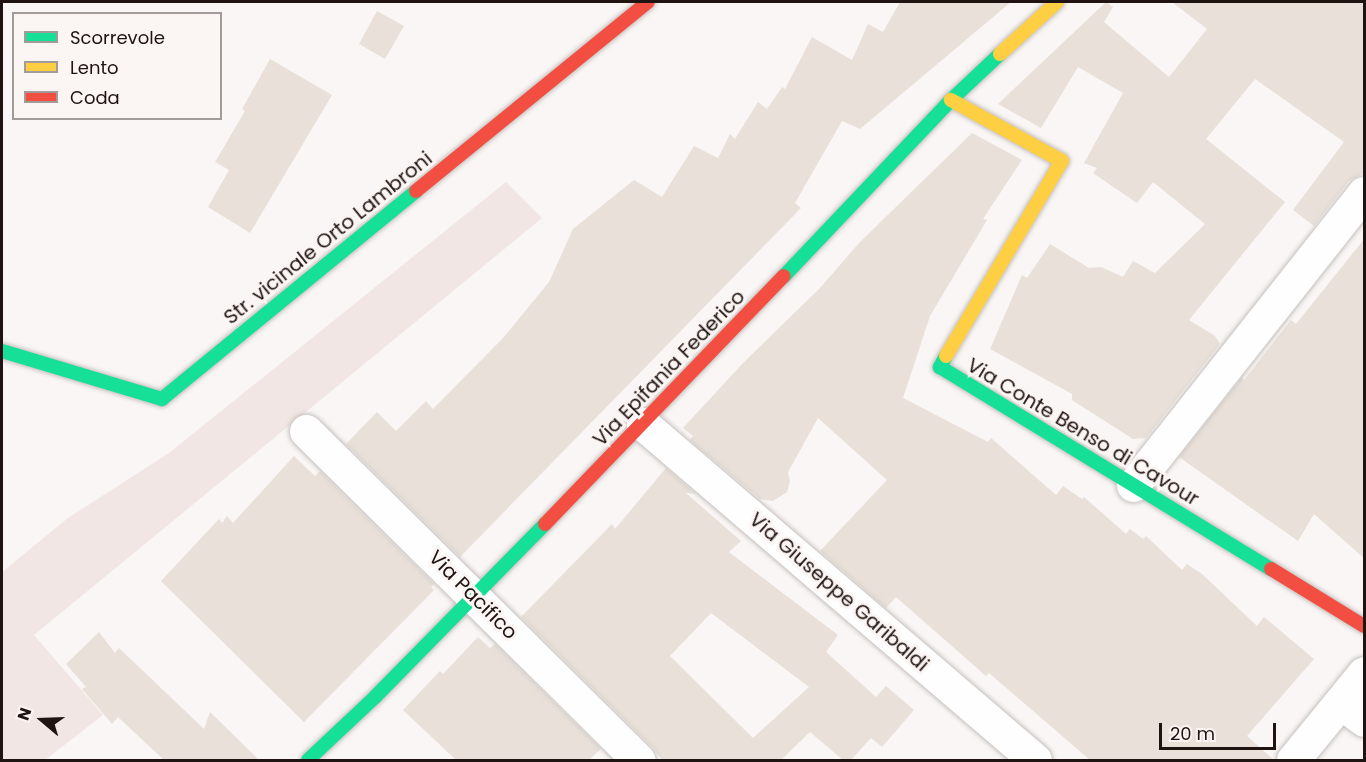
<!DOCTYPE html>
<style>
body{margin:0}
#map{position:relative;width:1366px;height:762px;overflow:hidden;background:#f9f6f5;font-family:Poppins,sans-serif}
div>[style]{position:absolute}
.built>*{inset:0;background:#f1e6e3}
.building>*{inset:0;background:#e8e0d9}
.roads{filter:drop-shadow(0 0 2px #c6c0bd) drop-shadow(0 0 2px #c6c0bd)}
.street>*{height:33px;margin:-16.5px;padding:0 16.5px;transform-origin:16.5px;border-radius:16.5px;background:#fefefe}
.fast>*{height:14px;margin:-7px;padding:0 7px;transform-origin:7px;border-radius:7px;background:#16e098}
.slow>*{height:14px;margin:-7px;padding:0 7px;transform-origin:7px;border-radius:7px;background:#ffcf43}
.jam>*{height:14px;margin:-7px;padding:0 7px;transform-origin:7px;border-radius:7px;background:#f24e42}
span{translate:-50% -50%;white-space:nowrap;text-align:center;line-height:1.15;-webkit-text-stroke:6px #fbf5f3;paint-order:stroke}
.street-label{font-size:20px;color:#1f1411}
.frame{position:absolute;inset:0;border:3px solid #1f1411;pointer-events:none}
.legend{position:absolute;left:12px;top:12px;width:210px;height:108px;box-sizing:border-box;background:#fbf5f3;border:2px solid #a39b99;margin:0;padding:8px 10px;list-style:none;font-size:18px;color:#1f1411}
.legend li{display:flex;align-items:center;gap:12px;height:30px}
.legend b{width:30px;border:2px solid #a39b99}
.north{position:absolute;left:12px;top:690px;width:60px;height:60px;-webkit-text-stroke:4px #fbf5f3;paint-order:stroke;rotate:289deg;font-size:16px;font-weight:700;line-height:24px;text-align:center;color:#1f1411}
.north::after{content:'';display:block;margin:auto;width:21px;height:27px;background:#1f1411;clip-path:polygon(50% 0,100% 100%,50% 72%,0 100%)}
.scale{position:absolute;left:1159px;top:723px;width:117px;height:27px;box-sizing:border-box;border:3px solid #1f1411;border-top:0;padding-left:8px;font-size:18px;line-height:21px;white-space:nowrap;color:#1f1411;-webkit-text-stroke:4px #fbf5f3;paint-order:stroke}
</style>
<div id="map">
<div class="built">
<div style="clip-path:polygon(506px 182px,542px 218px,34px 635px,103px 715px,45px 760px,2px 760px,2px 572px,68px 518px,169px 453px)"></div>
</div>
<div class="building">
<div style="clip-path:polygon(900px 2px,1011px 2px,860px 129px,842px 121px,795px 203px,801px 208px,460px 557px,346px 444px,377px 412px,396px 431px,426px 401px,433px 409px,503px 338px,549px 282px,573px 229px,634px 180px,662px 197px,694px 146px,718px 158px,730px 134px,735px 139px,758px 102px,767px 109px,782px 87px,785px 89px,812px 37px,852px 60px,868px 24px,883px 32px)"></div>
<div style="clip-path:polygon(1106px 2px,1113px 7px,1104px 22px,1169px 77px,1207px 29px,1172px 2px,1365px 2px,1365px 172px,1349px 181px,1314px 226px,1293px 210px,1344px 142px,1255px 79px,1206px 139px,1285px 202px,1189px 320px,1215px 336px,1220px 344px,1146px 438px,1133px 439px,1072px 400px,1072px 394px,990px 349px,1022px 275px,1027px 278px,1050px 244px,1089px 268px,1101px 267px,1123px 277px,1133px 261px,1155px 273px,1205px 224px,1153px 182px,1137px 203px,1093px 173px,1097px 168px,1084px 163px,1123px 93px,1078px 67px,1041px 128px,998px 104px)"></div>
<div style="clip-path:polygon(377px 11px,404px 26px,385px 59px,359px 44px)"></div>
<div style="clip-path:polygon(270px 59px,332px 95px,250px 233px,208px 207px,229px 170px,215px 162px,245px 111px,242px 109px)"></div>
<div style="clip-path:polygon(972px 133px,1022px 160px,983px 219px,987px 220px,930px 316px,903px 398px,988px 442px,991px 438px,1056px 495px,1063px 486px,1082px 499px,1084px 497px,1126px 534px,1130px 529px,1143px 539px,1146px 536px,1182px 570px,1187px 564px,1202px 574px,1257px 626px,1264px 617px,1314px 659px,1247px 736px,1274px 760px,1090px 760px,989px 673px,986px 676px,896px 597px,886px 608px,820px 551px,887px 480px,818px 418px,788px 472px,790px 481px,787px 492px,773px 501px,760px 499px,690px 440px,693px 436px,683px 428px,744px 362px,820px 288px,860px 242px)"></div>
<div style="clip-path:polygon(1365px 238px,1365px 559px,1314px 514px,1298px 541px,1179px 457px,1242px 377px,1244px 380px,1291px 320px,1296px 324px)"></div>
<div style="clip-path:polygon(294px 456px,315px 476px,320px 471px,434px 584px,431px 587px,434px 590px,304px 722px,161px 581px,219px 519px,222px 523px,227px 516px,233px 523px)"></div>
<div style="clip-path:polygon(evenodd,666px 468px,696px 494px,686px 493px,741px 541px,729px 552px,838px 635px,826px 652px,876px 697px,886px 686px,914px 710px,882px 747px,871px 738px,851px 760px,843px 760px,810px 732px,781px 760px,662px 760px,652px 747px,521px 617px,612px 524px,615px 529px,666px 468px,711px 613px,809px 687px,753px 738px,670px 656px,711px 613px)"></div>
<div style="clip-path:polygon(99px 632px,115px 653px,119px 648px,204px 729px,210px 712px,259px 760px,164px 760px,118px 717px,112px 724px,82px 689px,86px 687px,66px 664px)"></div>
<div style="clip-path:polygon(478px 637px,490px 648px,495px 644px,601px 749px,589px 760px,456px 760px,403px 710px,440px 671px,443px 674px)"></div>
</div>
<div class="roads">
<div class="street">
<div style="left:643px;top:424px;width:516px;rotate:40.6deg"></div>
<div style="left:306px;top:431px;width:468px;rotate:44.7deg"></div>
<div style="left:1133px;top:485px;width:372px;rotate:-51.7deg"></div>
<div style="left:1341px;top:703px;width:29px;rotate:36deg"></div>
<div style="left:1293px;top:760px;width:112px;rotate:-50.8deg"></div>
</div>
<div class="fast">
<div style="left:784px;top:276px;width:243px;rotate:-46.5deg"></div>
<div style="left:951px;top:100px;width:67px;rotate:-43.2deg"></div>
<div style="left:2px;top:351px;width:167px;rotate:16.7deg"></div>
<div style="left:162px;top:399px;width:328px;rotate:-39.3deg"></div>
<div style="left:946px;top:356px;width:13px;rotate:119deg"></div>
<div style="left:940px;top:367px;width:388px;rotate:31.4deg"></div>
<div style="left:308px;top:760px;width:92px;rotate:-43.2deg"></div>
<div style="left:375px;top:697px;width:243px;rotate:-45.5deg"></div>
</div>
<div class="slow">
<div style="left:1000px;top:54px;width:77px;rotate:-42.4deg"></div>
<div style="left:946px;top:356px;width:227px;rotate:-59.3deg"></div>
<div style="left:1062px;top:161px;width:127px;rotate:-151.2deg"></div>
</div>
<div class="jam">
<div style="left:416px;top:191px;width:299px;rotate:-39.2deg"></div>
<div style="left:545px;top:524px;width:344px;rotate:-46.1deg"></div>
<div style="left:1271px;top:569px;width:109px;rotate:31.5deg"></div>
</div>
</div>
<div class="street-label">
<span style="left:328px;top:238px;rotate:-39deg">Str. vicinale Orto Lambroni</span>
<span style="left:669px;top:368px;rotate:-46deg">Via Epifania Federico</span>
<span style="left:1083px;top:432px;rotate:31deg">Via Conte Benso di Cavour</span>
<span style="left:839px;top:592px;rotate:41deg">Via Giuseppe Garibaldi</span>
<span style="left:473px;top:595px;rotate:45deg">Via Pacifico</span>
</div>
<div class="frame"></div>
<ul class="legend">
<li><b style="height:8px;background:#16e098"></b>Scorrevole</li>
<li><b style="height:8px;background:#ffcf43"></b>Lento</li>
<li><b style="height:8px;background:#f24e42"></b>Coda</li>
</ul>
<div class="north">N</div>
<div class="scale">20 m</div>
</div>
